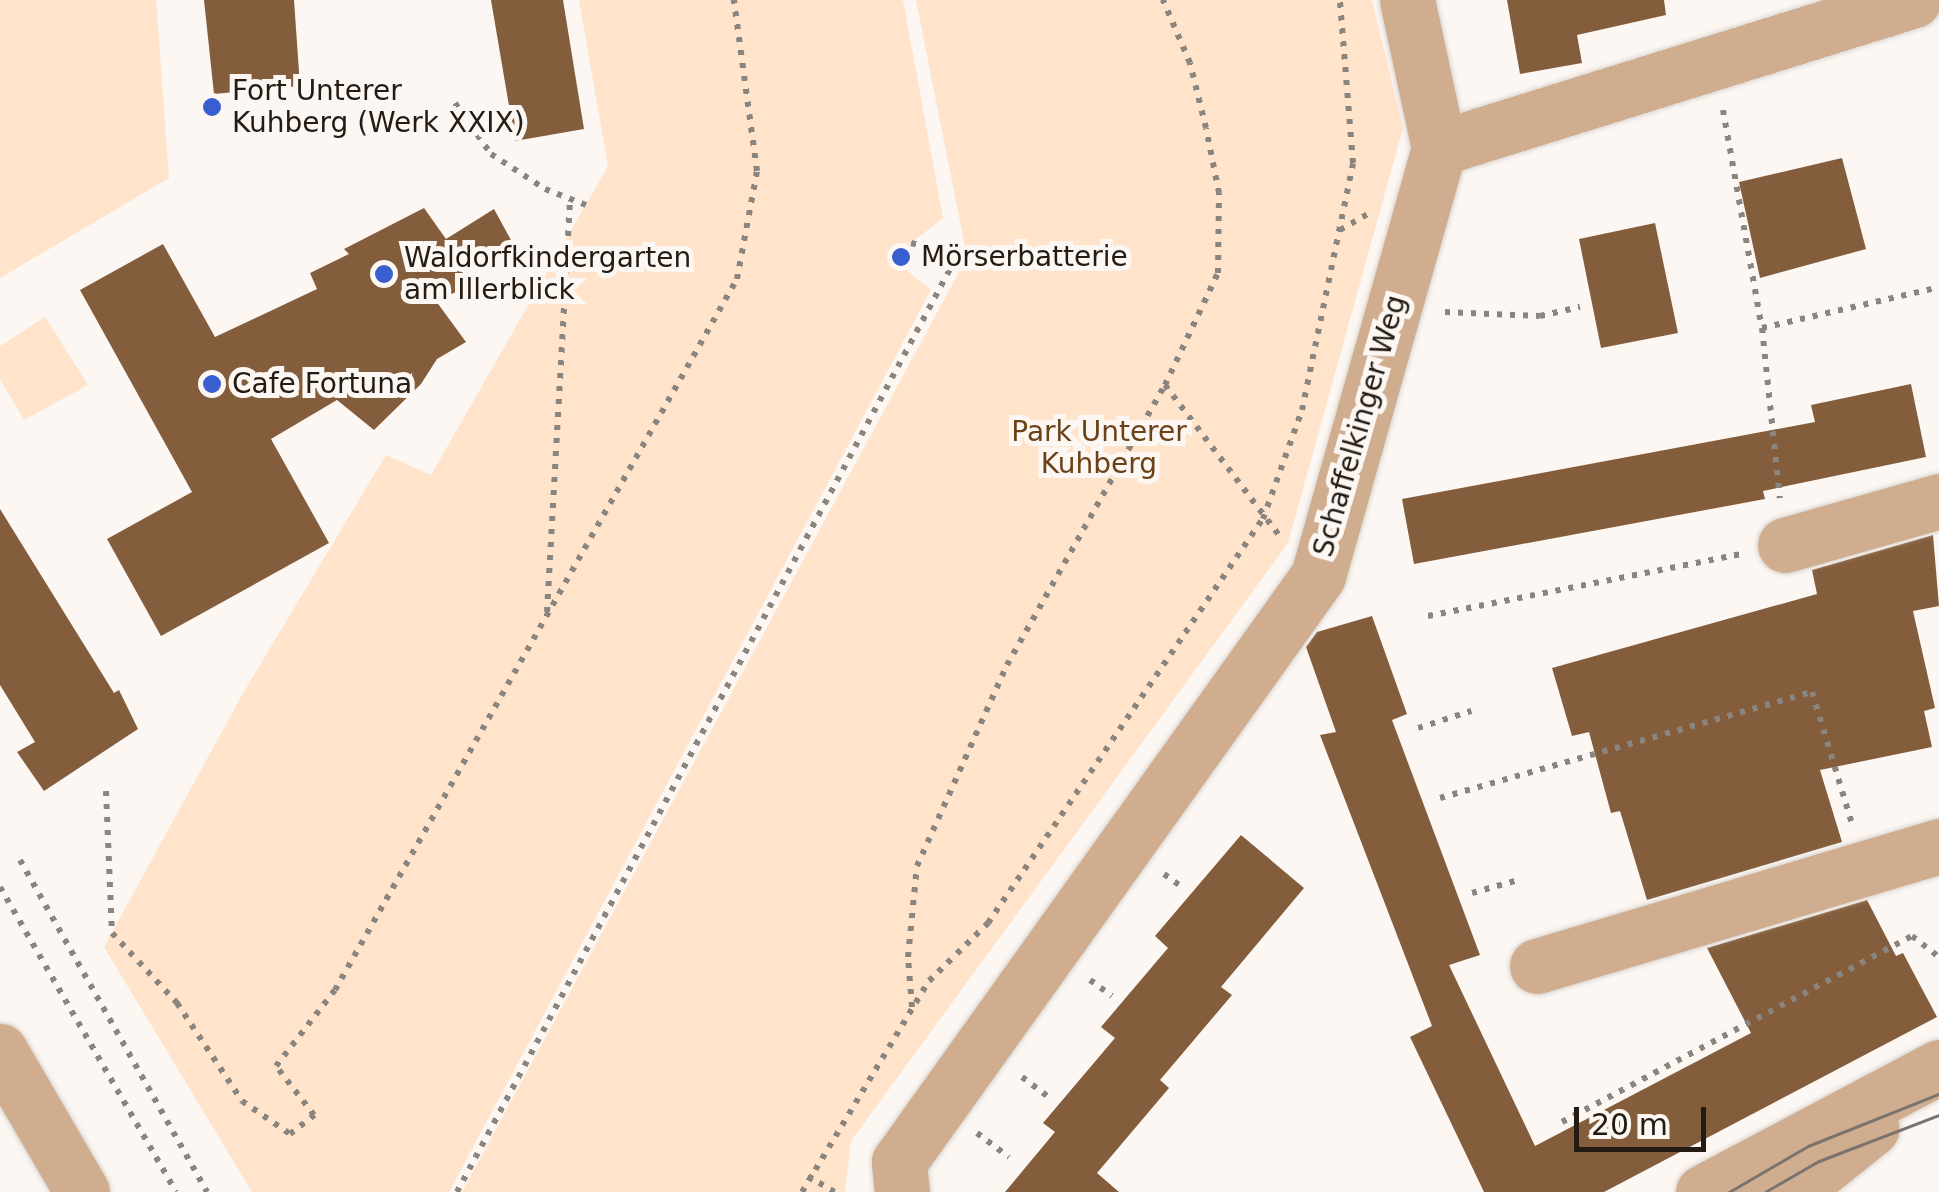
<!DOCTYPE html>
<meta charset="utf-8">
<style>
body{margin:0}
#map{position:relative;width:1939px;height:1192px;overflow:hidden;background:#fcf7f3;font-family:"DejaVu Sans",sans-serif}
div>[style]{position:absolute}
.green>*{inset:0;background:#ffe3cb}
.building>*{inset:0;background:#845e3c}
.path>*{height:6px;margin-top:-3px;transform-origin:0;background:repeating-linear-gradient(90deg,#8b857f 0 5px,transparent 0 13px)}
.roads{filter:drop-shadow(0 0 2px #d9d4cf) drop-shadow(0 0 2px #d9d4cf)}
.minor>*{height:55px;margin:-27.5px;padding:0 27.5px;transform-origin:27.5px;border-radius:27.5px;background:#d0ad8f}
.tram>*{height:2.5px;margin:-1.25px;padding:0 1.25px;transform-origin:1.25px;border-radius:1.25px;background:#7b746e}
.dots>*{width:28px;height:28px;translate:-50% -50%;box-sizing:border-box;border:5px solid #fcf7f3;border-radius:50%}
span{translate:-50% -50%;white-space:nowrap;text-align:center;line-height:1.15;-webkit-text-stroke:10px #fcf7f3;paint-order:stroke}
.poi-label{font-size:28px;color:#231b14}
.left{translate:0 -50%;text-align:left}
.street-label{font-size:28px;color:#231b14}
.park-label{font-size:28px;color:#6b4218}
.scale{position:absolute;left:1574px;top:1107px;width:132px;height:45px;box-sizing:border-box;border:5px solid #231b14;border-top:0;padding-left:12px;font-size:30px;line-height:35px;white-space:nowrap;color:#231b14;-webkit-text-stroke:8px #fcf7f3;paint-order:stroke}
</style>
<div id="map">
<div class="green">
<div style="clip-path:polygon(0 0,156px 0,169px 178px,0 278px)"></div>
<div style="clip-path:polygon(579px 0,903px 0,943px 218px,911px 243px,905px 269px,931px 290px,449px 1192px,252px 1192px,104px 947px,242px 695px,386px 455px,431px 475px,608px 166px)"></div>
<div style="clip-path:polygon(916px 0,1372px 0,1403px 128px,1288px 543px,851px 1141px,845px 1192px,462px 1192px,967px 257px)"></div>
<div style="clip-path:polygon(45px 317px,88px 385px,24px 420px,0 379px,0 346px)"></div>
</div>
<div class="building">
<div style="clip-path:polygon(204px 0,294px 0,300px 86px,214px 94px)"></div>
<div style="clip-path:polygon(491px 0,563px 0,584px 129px,515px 141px)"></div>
<div style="clip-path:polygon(1507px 0,1664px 0,1666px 15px,1577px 35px,1582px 63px,1520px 74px)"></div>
<div style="clip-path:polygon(1842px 158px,1866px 249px,1760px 278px,1739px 182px)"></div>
<div style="clip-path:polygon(424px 208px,446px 239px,494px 209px,512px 242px,462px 271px,469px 286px,436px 301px,466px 342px,437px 359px,421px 384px,374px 430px,337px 400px,271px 439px,329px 543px,161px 636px,107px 539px,192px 492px,80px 290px,163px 244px,215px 337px,317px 289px,310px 273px,349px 254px,344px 249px)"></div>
<div style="clip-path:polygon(1655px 223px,1678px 333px,1601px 348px,1579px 239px)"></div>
<div style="clip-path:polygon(1911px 384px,1926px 457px,1763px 491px,1765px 499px,1414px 564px,1402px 499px,1815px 422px,1811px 405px)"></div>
<div style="clip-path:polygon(0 509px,114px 693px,119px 690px,138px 729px,44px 791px,17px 752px,35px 742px,0 685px)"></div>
<div style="clip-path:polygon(1933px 535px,1939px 606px,1913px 611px,1935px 708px,1924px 711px,1932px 747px,1820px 770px,1842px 842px,1647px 900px,1620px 811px,1611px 813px,1589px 732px,1572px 736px,1552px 668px,1817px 594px,1812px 570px)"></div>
<div style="clip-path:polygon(1372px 616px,1407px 714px,1392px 720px,1480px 955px,1449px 965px,1535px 1146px,1751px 1033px,1707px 948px,1867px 900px,1896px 956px,1903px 953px,1937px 1017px,1604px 1192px,1484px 1192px,1410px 1037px,1432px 1026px,1320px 735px,1336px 732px,1306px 647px,1317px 632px)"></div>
<div style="clip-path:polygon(1241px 835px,1304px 888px,1221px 987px,1232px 995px,1160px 1080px,1169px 1088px,1097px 1173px,1119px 1192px,1005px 1192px,1055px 1132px,1043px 1123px,1115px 1038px,1101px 1027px,1168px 948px,1155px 936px)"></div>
</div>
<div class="path">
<div style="left:455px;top:103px;width:62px;rotate:54.8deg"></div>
<div style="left:491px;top:154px;width:64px;rotate:32.9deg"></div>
<div style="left:545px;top:189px;width:44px;rotate:21.3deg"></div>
<div style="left:1723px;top:110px;width:221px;rotate:79.9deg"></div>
<div style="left:1762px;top:328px;width:171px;rotate:84deg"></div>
<div style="left:1340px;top:230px;width:32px;rotate:-30deg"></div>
<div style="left:911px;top:243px;width:58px;rotate:14deg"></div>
<div style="left:1445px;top:312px;width:95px;rotate:2.4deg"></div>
<div style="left:1540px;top:316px;width:41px;rotate:-12.7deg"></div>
<div style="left:1762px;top:328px;width:182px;rotate:-13deg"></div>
<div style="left:1165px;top:385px;width:188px;rotate:52.8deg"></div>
<div style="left:547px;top:612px;width:414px;rotate:-86.8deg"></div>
<div style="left:1428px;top:616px;width:318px;rotate:-11.2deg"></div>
<div style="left:1418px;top:728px;width:56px;rotate:-17.8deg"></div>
<div style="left:106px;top:791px;width:142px;rotate:87.6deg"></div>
<div style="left:112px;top:933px;width:96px;rotate:47.1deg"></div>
<div style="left:177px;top:1003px;width:118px;rotate:56.4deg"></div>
<div style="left:242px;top:1101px;width:58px;rotate:34.5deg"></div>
<div style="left:290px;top:1134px;width:31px;rotate:-38deg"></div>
<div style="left:314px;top:1115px;width:62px;rotate:-127.8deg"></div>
<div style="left:276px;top:1066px;width:96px;rotate:-52.2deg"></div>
<div style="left:335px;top:990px;width:817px;rotate:-60.52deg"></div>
<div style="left:737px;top:279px;width:110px;rotate:-79.5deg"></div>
<div style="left:757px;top:171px;width:173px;rotate:-97.7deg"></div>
<div style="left:1440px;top:798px;width:387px;rotate:-15.9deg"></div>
<div style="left:1812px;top:692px;width:138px;rotate:73.1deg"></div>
<div style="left:20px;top:860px;width:381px;rotate:60.6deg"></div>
<div style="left:1164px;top:874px;width:24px;rotate:36deg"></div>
<div style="left:0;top:887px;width:352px;rotate:60deg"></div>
<div style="left:1472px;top:893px;width:45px;rotate:-15.6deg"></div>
<div style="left:1090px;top:980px;width:27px;rotate:36deg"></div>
<div style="left:912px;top:1007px;width:50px;rotate:-94.6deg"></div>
<div style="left:908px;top:957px;width:91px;rotate:-84.4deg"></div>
<div style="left:917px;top:866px;width:220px;rotate:-65.9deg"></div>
<div style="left:1007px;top:665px;width:322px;rotate:-60.6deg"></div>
<div style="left:1165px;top:385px;width:124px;rotate:-64.7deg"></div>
<div style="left:1218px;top:273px;width:80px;rotate:-89.3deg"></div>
<div style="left:1219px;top:193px;width:66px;rotate:-101.3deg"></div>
<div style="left:1206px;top:128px;width:67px;rotate:-103.8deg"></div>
<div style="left:1190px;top:63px;width:69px;rotate:-113.2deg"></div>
<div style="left:1022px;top:1077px;width:31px;rotate:37deg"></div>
<div style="left:1562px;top:1122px;width:396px;rotate:-28deg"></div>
<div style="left:1912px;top:936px;width:34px;rotate:38deg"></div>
<div style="left:977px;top:1133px;width:40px;rotate:37deg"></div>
<div style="left:808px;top:1176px;width:31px;rotate:31deg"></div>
<div style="left:457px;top:1192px;width:1063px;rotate:-61.89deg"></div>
<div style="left:802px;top:1192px;width:246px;rotate:-59deg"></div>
<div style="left:929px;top:981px;width:83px;rotate:-44.5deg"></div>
<div style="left:988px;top:923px;width:489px;rotate:-55.8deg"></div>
<div style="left:1263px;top:519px;width:116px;rotate:-70.3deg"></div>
<div style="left:1302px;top:410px;width:252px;rotate:-78.3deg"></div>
<div style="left:1353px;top:163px;width:164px;rotate:-94.6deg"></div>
</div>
<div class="roads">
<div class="minor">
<div style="left:1439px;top:148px;width:497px;rotate:-17.3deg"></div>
<div style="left:1785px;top:545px;width:160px;rotate:-15.9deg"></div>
<div style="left:1537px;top:966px;width:420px;rotate:-16.6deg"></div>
<div style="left:0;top:1051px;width:163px;rotate:59.8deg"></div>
<div style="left:902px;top:1192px;width:30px;rotate:-96deg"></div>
<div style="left:899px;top:1162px;width:720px;rotate:-54.43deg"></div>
<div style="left:1318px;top:576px;width:445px;rotate:-74.2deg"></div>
<div style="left:1439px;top:148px;width:151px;rotate:-102.2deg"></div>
<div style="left:1703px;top:1192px;width:267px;rotate:-27.9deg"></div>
<div style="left:1792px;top:1192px;width:102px;rotate:-38.7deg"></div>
</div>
</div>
<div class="tram">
<div style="left:1729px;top:1192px;width:91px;rotate:-30.2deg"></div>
<div style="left:1808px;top:1146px;width:141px;rotate:-21.7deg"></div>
<div style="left:1765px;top:1192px;width:62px;rotate:-29.9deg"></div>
<div style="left:1819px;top:1161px;width:129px;rotate:-21deg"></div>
</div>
<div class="dots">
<div style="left:212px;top:107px;background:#395ecf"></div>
<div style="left:901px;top:257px;background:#395ecf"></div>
<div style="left:384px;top:274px;background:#395ecf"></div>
<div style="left:212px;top:384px;background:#395ecf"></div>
</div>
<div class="poi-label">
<span class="left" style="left:232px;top:107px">Fort Unterer<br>Kuhberg (Werk XXIX)</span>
<span class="left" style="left:921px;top:257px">Mörserbatterie</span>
<span class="left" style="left:404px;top:274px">Waldorfkindergarten<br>am Illerblick</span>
<span class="left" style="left:232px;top:384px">Cafe Fortuna</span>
</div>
<div class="street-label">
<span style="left:1360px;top:426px;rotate:-74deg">Schaffelkinger Weg</span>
</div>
<div class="park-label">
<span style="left:1099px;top:448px">Park Unterer<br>Kuhberg</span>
</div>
<div class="scale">20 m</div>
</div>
